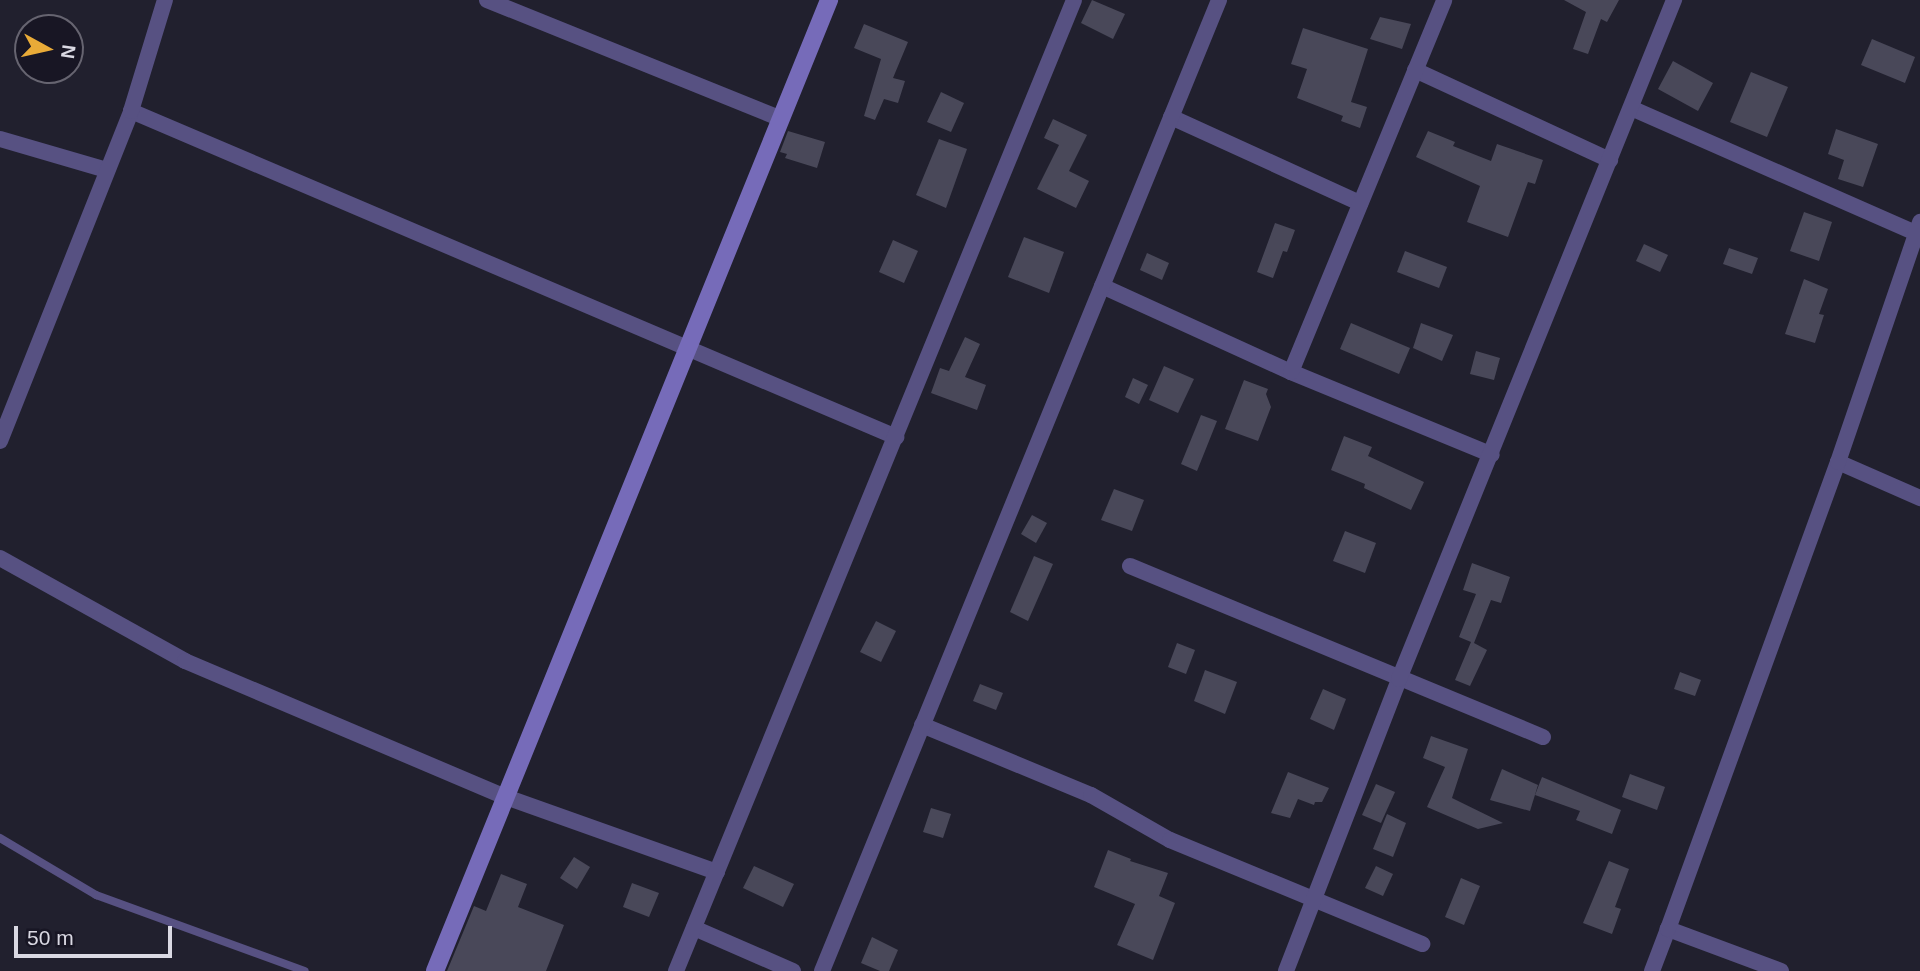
<!DOCTYPE html>
<style>
body{margin:0}
#map{position:relative;width:1920px;height:971px;overflow:hidden;background:#21202e;font-family:Arial,sans-serif}
div>[style]{position:absolute}
.building>*{inset:0;background:#494859}
.lane>*{height:8px;margin:-4px;padding:0 4px;transform-origin:4px;border-radius:4px;background:#575182}
.street>*{height:16px;margin:-8px;padding:0 8px;transform-origin:8px;border-radius:8px;background:#575182}
.secondary>*{height:18px;margin:-9px;padding:0 9px;transform-origin:9px;border-radius:9px;background:#766bb9}
span{translate:-50% -50%;white-space:nowrap;text-align:center;line-height:1.15;-webkit-text-stroke:6px #181624;paint-order:stroke}
.north{position:absolute;left:14px;top:14px;width:70px;height:70px;box-sizing:border-box;background:#181624;border:2px solid #666470;border-radius:50%;rotate:98deg;font-size:19px;font-weight:700;line-height:28px;text-align:center;color:#dad9e3}
.north::after{content:'';display:block;margin:auto;width:24px;height:32px;background:#e9ab38;clip-path:polygon(50% 0,100% 100%,50% 72%,0 100%)}
.scale{position:absolute;left:14px;top:926px;width:158px;height:32px;box-sizing:border-box;border:4px solid #dad9e3;border-top:0;padding-left:9px;font-size:21px;line-height:24px;white-space:nowrap;color:#dad9e3;-webkit-text-stroke:5px #181624;paint-order:stroke}
</style>
<div id="map">
<div class="building">
<div style="clip-path:polygon(1092px 0,1125px 14px,1113px 39px,1081px 23px)"></div>
<div style="clip-path:polygon(1564px 0,1619px 0,1607px 22px,1601px 19px,1588px 54px,1573px 49px,1586px 12px)"></div>
<div style="clip-path:polygon(1380px 17px,1411px 24px,1402px 49px,1370px 39px)"></div>
<div style="clip-path:polygon(864px 24px,908px 42px,893px 78px,905px 81px,898px 103px,884px 99px,875px 120px,864px 116px,881px 59px,854px 48px)"></div>
<div style="clip-path:polygon(1303px 28px,1368px 49px,1351px 102px,1367px 107px,1360px 128px,1341px 121px,1343px 116px,1297px 98px,1307px 69px,1291px 64px)"></div>
<div style="clip-path:polygon(1872px 39px,1915px 57px,1905px 83px,1861px 65px)"></div>
<div style="clip-path:polygon(1673px 61px,1713px 83px,1698px 111px,1658px 89px)"></div>
<div style="clip-path:polygon(1751px 72px,1788px 87px,1767px 137px,1730px 122px)"></div>
<div style="clip-path:polygon(941px 92px,964px 103px,951px 132px,927px 122px)"></div>
<div style="clip-path:polygon(1053px 119px,1087px 135px,1069px 171px,1089px 181px,1076px 208px,1037px 189px,1059px 145px,1044px 138px)"></div>
<div style="clip-path:polygon(1836px 129px,1878px 144px,1863px 187px,1838px 179px,1844px 160px,1828px 154px)"></div>
<div style="clip-path:polygon(788px 131px,825px 142px,817px 168px,785px 158px,787px 154px,780px 152px)"></div>
<div style="clip-path:polygon(1428px 131px,1455px 142px,1453px 146px,1491px 161px,1497px 144px,1543px 160px,1535px 184px,1528px 182px,1508px 237px,1467px 222px,1480px 186px,1416px 157px)"></div>
<div style="clip-path:polygon(939px 139px,967px 149px,946px 208px,916px 195px)"></div>
<div style="clip-path:polygon(1804px 212px,1832px 222px,1819px 261px,1790px 251px)"></div>
<div style="clip-path:polygon(1275px 223px,1295px 230px,1287px 252px,1283px 251px,1273px 278px,1257px 272px)"></div>
<div style="clip-path:polygon(1024px 237px,1064px 252px,1049px 293px,1008px 277px)"></div>
<div style="clip-path:polygon(893px 240px,918px 251px,904px 283px,879px 272px)"></div>
<div style="clip-path:polygon(1644px 244px,1668px 255px,1660px 272px,1636px 261px)"></div>
<div style="clip-path:polygon(1729px 248px,1758px 258px,1752px 274px,1723px 264px)"></div>
<div style="clip-path:polygon(1405px 251px,1447px 267px,1439px 288px,1397px 272px)"></div>
<div style="clip-path:polygon(1147px 253px,1169px 263px,1162px 280px,1140px 270px)"></div>
<div style="clip-path:polygon(1804px 279px,1828px 289px,1819px 314px,1824px 315px,1815px 343px,1785px 334px)"></div>
<div style="clip-path:polygon(1351px 323px,1410px 348px,1399px 374px,1340px 349px)"></div>
<div style="clip-path:polygon(1421px 323px,1453px 335px,1442px 361px,1413px 348px)"></div>
<div style="clip-path:polygon(965px 337px,980px 344px,965px 377px,986px 385px,977px 410px,931px 393px,940px 368px,949px 371px)"></div>
<div style="clip-path:polygon(1476px 351px,1500px 358px,1494px 380px,1470px 374px)"></div>
<div style="clip-path:polygon(1164px 366px,1194px 379px,1178px 413px,1149px 400px)"></div>
<div style="clip-path:polygon(1133px 378px,1148px 385px,1139px 404px,1125px 397px)"></div>
<div style="clip-path:polygon(1244px 380px,1268px 389px,1266px 394px,1271px 407px,1258px 441px,1225px 429px)"></div>
<div style="clip-path:polygon(1201px 415px,1217px 421px,1197px 471px,1181px 464px)"></div>
<div style="clip-path:polygon(1344px 436px,1372px 447px,1368px 456px,1424px 482px,1411px 510px,1364px 488px,1365px 484px,1331px 470px)"></div>
<div style="clip-path:polygon(1114px 489px,1144px 500px,1132px 531px,1101px 520px)"></div>
<div style="clip-path:polygon(1032px 515px,1047px 523px,1036px 543px,1021px 534px)"></div>
<div style="clip-path:polygon(1345px 531px,1376px 543px,1365px 573px,1333px 561px)"></div>
<div style="clip-path:polygon(1034px 556px,1053px 564px,1028px 621px,1010px 612px)"></div>
<div style="clip-path:polygon(1472px 563px,1510px 577px,1501px 603px,1491px 600px,1474px 643px,1487px 650px,1470px 686px,1455px 680px,1471px 642px,1459px 637px,1476px 594px,1463px 590px)"></div>
<div style="clip-path:polygon(876px 621px,896px 631px,881px 662px,860px 652px)"></div>
<div style="clip-path:polygon(1177px 643px,1195px 650px,1186px 674px,1168px 667px)"></div>
<div style="clip-path:polygon(1205px 670px,1237px 682px,1225px 714px,1194px 701px)"></div>
<div style="clip-path:polygon(1680px 672px,1701px 680px,1695px 696px,1674px 689px)"></div>
<div style="clip-path:polygon(980px 684px,1003px 693px,996px 710px,973px 701px)"></div>
<div style="clip-path:polygon(1323px 689px,1346px 699px,1334px 730px,1310px 719px)"></div>
<div style="clip-path:polygon(1431px 736px,1468px 749px,1452px 798px,1503px 823px,1478px 829px,1427px 807px,1445px 767px,1423px 758px)"></div>
<div style="clip-path:polygon(1502px 769px,1538px 785px,1530px 811px,1490px 800px)"></div>
<div style="clip-path:polygon(1288px 772px,1329px 788px,1322px 802px,1315px 802px,1314px 805px,1298px 799px,1290px 818px,1271px 813px)"></div>
<div style="clip-path:polygon(1630px 774px,1665px 787px,1657px 810px,1622px 797px)"></div>
<div style="clip-path:polygon(1542px 777px,1621px 810px,1612px 834px,1576px 820px,1580px 811px,1535px 795px)"></div>
<div style="clip-path:polygon(1376px 784px,1395px 792px,1381px 823px,1362px 815px)"></div>
<div style="clip-path:polygon(931px 808px,951px 814px,943px 838px,923px 832px)"></div>
<div style="clip-path:polygon(1387px 814px,1406px 823px,1393px 857px,1373px 849px)"></div>
<div style="clip-path:polygon(1108px 850px,1131px 859px,1130px 861px,1168px 873px,1159px 896px,1175px 903px,1153px 960px,1117px 945px,1135px 904px,1094px 887px)"></div>
<div style="clip-path:polygon(574px 857px,590px 867px,577px 889px,560px 878px)"></div>
<div style="clip-path:polygon(1609px 861px,1629px 869px,1615px 907px,1621px 909px,1612px 934px,1583px 923px)"></div>
<div style="clip-path:polygon(754px 866px,794px 884px,783px 907px,743px 888px)"></div>
<div style="clip-path:polygon(1376px 866px,1393px 874px,1383px 896px,1365px 888px)"></div>
<div style="clip-path:polygon(501px 874px,527px 884px,518px 907px,564px 925px,546px 971px,447px 971px,474px 906px,486px 911px)"></div>
<div style="clip-path:polygon(1461px 878px,1480px 886px,1464px 925px,1445px 917px)"></div>
<div style="clip-path:polygon(632px 883px,659px 893px,649px 917px,623px 907px)"></div>
<div style="clip-path:polygon(872px 937px,898px 950px,889px 971px,880px 971px,861px 963px)"></div>
</div>
<div class="lane">
<div style="left:0;top:838px;width:112px;rotate:30.7deg"></div>
<div style="left:96px;top:895px;width:222px;rotate:20deg"></div>
</div>
<div class="street">
<div style="left:487px;top:0;width:317px;rotate:22deg"></div>
<div style="left:1415px;top:70px;width:215px;rotate:24.8deg"></div>
<div style="left:1631px;top:108px;width:316px;rotate:23.7deg"></div>
<div style="left:131px;top:111px;width:832px;rotate:23.08deg"></div>
<div style="left:1171px;top:117px;width:208px;rotate:24.5deg"></div>
<div style="left:0;top:139px;width:111px;rotate:16.2deg"></div>
<div style="left:1102px;top:286px;width:208px;rotate:24.5deg"></div>
<div style="left:1291px;top:372px;width:217px;rotate:22.4deg"></div>
<div style="left:1291px;top:372px;width:402px;rotate:-67.6deg"></div>
<div style="left:0;top:441px;width:355px;rotate:-68.3deg"></div>
<div style="left:131px;top:111px;width:116px;rotate:-73deg"></div>
<div style="left:1838px;top:462px;width:90px;rotate:23.7deg"></div>
<div style="left:0;top:558px;width:212px;rotate:29.1deg"></div>
<div style="left:185px;top:661px;width:349px;rotate:23deg"></div>
<div style="left:506px;top:797px;width:224px;rotate:19.6deg"></div>
<div style="left:1130px;top:566px;width:447px;rotate:22.5deg"></div>
<div style="left:922px;top:725px;width:183px;rotate:22.5deg"></div>
<div style="left:1091px;top:795px;width:91px;rotate:29.7deg"></div>
<div style="left:1170px;top:840px;width:273px;rotate:22.4deg"></div>
<div style="left:694px;top:928px;width:108px;rotate:23.5deg"></div>
<div style="left:676px;top:971px;width:1049px;rotate:-67.71deg"></div>
<div style="left:822px;top:971px;width:1049px;rotate:-67.76deg"></div>
<div style="left:1286px;top:971px;width:313px;rotate:-68.8deg"></div>
<div style="left:1399px;top:679px;width:733px;rotate:-67.95deg"></div>
<div style="left:1652px;top:971px;width:45px;rotate:-69.1deg"></div>
<div style="left:1781px;top:971px;width:121px;rotate:-159.6deg"></div>
<div style="left:1668px;top:929px;width:497px;rotate:-70deg"></div>
<div style="left:1838px;top:462px;width:254px;rotate:-71.1deg"></div>
</div>
<div class="secondary">
<div style="left:435px;top:971px;width:1048px;rotate:-67.91deg"></div>
</div>
<div class="north">N</div>
<div class="scale">50 m</div>
</div>
